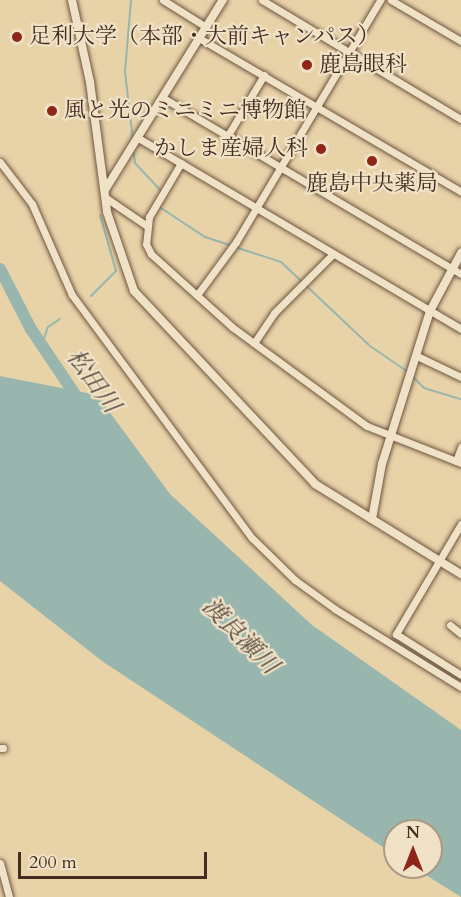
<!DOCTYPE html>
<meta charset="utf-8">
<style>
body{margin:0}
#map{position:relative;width:461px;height:897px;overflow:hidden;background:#e8d2a8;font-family:Cardo,"Noto Serif JP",serif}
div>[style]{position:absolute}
.water>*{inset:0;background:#98b6ae}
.stream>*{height:2px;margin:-1px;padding:0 1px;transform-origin:1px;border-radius:1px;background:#98b6ae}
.river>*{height:12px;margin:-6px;padding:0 6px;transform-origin:6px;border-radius:6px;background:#98b6ae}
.roads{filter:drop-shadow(0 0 2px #6e5642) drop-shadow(0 0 2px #6e5642)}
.minor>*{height:7px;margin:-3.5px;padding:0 3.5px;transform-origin:3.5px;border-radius:3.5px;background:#f0e2c6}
.tertiary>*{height:8px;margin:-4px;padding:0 4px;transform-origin:4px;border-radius:4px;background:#f0e2c6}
.dots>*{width:16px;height:16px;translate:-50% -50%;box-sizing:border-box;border:3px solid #f0e2c6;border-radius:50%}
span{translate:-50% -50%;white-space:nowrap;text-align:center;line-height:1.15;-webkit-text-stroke:4.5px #f0e2c6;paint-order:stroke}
.poi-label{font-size:22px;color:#452c20}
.left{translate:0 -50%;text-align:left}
.right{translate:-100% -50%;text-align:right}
.water-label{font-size:24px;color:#56483c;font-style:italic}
.north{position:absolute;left:383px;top:819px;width:60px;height:60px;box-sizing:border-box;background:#f0e2c6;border:2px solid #ac9984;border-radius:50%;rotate:0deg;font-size:16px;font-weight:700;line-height:24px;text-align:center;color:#452c20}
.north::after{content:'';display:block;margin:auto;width:21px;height:27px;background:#8f2418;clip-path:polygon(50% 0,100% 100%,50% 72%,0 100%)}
.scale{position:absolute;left:18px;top:852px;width:189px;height:27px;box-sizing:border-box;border:3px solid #452c20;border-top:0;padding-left:8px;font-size:18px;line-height:21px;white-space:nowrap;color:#452c20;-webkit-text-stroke:4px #f0e2c6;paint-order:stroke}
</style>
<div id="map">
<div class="water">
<div style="clip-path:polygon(0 376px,97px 395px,170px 494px,312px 625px,461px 730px,461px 897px,413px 867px,431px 867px,431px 831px,395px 831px,395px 855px,102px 661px,0 581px)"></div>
</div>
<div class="stream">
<div style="left:131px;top:0;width:72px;rotate:94.8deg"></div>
<div style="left:125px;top:72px;width:68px;rotate:83.3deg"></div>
<div style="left:133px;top:148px;width:15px;rotate:82deg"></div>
<div style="left:135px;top:163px;width:40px;rotate:47deg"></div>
<div style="left:158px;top:206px;width:56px;rotate:33.4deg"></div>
<div style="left:205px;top:237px;width:26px;rotate:18deg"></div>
<div style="left:235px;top:247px;width:48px;rotate:18.1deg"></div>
<div style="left:281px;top:262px;width:122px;rotate:43.3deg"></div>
<div style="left:370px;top:346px;width:46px;rotate:34.4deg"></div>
<div style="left:91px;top:296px;width:35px;rotate:-45deg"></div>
<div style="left:116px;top:271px;width:58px;rotate:-105.9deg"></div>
<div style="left:42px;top:345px;width:19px;rotate:-72deg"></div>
<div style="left:48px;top:327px;width:14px;rotate:-34deg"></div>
<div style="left:412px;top:376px;width:17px;rotate:45deg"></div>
<div style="left:424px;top:388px;width:39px;rotate:17deg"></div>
</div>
<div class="river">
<div style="left:0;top:269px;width:68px;rotate:62.7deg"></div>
<div style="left:31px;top:329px;width:88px;rotate:56.1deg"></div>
</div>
<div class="roads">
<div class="minor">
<div style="left:163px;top:0;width:51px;rotate:32.1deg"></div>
<div style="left:262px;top:0;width:232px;rotate:30.9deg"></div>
<div style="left:391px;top:0;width:81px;rotate:30.4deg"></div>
<div style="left:199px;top:38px;width:304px;rotate:30.4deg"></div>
<div style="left:165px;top:99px;width:344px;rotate:30.6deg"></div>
<div style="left:228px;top:135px;width:70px;rotate:-59deg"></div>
<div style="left:140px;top:139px;width:373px;rotate:30.6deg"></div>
<div style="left:0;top:162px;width:53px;rotate:52.7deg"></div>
<div style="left:32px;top:204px;width:99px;rotate:66.3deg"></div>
<div style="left:72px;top:295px;width:302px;rotate:53.5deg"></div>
<div style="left:252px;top:538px;width:60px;rotate:44.3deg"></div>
<div style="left:295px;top:580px;width:49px;rotate:35.9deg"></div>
<div style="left:335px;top:609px;width:148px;rotate:31.8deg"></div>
<div style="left:181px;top:163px;width:63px;rotate:120.7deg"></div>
<div style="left:149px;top:217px;width:27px;rotate:96deg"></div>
<div style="left:146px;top:244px;width:11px;rotate:63deg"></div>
<div style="left:151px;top:254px;width:109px;rotate:42deg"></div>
<div style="left:232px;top:327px;width:167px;rotate:36.3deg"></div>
<div style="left:367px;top:426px;width:101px;rotate:21.5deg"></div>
<div style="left:106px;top:198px;width:50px;rotate:34.3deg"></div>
<div style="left:197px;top:295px;width:66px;rotate:-53.7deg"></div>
<div style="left:236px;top:242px;width:282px;rotate:-59.2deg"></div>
<div style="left:254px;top:343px;width:36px;rotate:-56deg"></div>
<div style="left:274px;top:313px;width:83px;rotate:-45deg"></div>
<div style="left:417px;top:356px;width:49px;rotate:25.5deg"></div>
<div style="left:456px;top:461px;width:15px;rotate:-70deg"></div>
<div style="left:461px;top:524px;width:128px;rotate:120.6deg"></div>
<div style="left:396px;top:634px;width:77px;rotate:32.2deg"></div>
<div style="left:450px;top:625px;width:14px;rotate:39deg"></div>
<div style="left:0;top:748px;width:3px"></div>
<div style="left:0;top:863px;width:35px;rotate:75deg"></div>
</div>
<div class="tertiary">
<div style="left:72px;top:0;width:84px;rotate:77.6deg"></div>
<div style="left:90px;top:82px;width:131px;rotate:82.5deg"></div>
<div style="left:107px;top:212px;width:83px;rotate:71.1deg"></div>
<div style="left:134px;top:291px;width:265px;rotate:46.8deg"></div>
<div style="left:315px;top:484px;width:172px;rotate:31.7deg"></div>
<div style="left:105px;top:190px;width:224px;rotate:-58.2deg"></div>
<div style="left:372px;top:519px;width:56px;rotate:-79.7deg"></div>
<div style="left:382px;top:464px;width:160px;rotate:-72.6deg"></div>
<div style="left:430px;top:311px;width:66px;rotate:-61.9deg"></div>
</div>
</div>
<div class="dots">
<div style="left:17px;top:37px;background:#8f2418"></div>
<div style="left:307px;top:65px;background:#8f2418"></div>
<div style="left:52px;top:111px;background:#8f2418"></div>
<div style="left:321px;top:149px;background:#8f2418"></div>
<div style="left:372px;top:161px;background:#8f2418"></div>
</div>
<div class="poi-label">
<span class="left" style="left:29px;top:37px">足利大学（本部・大前キャンパス）</span>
<span class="left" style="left:319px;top:65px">鹿島眼科</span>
<span class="left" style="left:64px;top:111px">風と光のミニミニ博物館</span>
<span class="right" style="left:308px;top:149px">かしま産婦人科</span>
<span style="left:372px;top:184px">鹿島中央薬局</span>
</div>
<div class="water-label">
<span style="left:93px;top:381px;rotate:54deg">松田川</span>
<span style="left:240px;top:636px;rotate:45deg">渡良瀬川</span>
</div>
<div class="north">N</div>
<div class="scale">200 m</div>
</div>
